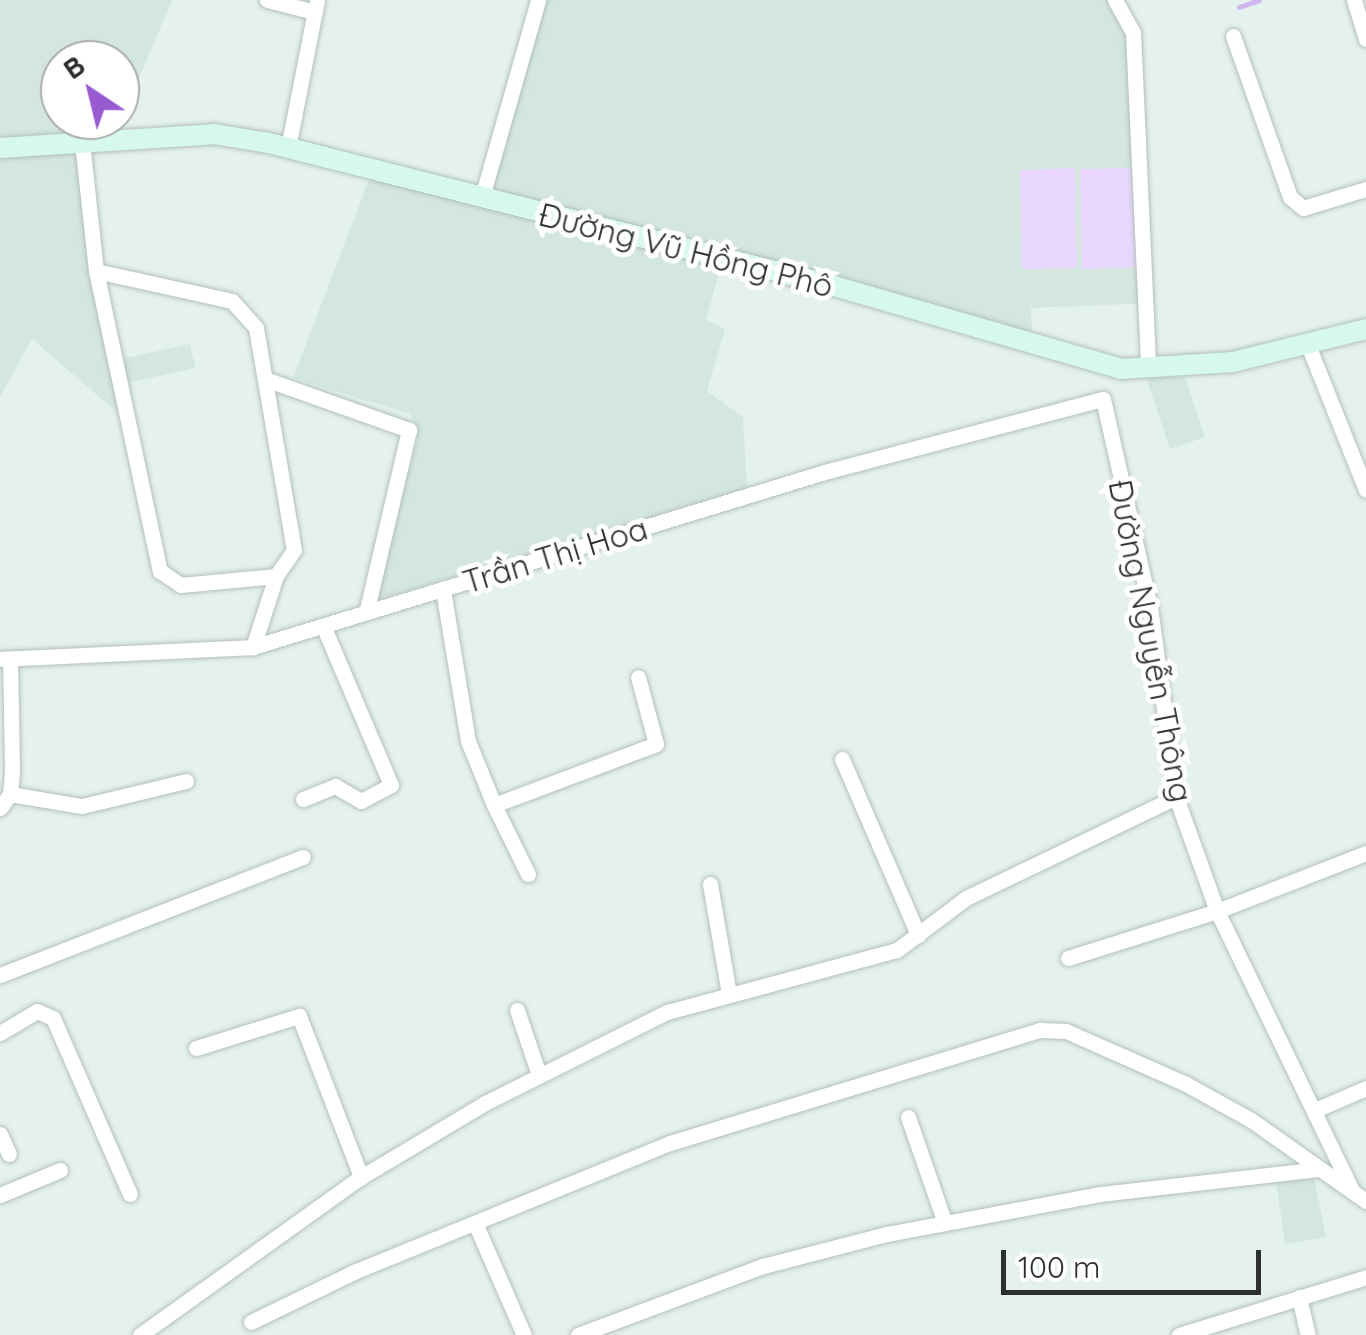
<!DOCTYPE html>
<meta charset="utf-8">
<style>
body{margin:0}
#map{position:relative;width:1366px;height:1335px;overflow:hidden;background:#e4f1ec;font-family:Quicksand,sans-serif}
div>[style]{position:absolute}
.built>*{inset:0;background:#d3e7df}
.green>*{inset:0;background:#e9d7ff}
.stream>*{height:5px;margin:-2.5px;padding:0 2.5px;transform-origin:2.5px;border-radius:2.5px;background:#cfb6ed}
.roads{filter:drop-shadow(0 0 2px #b3c0bb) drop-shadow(0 0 2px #b3c0bb)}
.street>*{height:15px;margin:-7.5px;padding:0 7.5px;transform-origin:7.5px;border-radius:7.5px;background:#fff}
.secondary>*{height:20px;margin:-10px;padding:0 10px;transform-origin:10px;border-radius:10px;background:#d6f8ed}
span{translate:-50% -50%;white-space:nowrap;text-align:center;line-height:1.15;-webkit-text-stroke:10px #fff;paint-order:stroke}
.street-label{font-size:32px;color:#2b2f2d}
.north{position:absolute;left:40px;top:40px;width:100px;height:100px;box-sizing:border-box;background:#fff;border:2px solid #aaacab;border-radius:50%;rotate:325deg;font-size:28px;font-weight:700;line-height:40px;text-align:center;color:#2b2f2d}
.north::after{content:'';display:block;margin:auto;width:35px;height:45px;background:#975ad1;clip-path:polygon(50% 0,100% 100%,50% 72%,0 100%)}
.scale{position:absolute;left:1001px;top:1250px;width:260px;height:45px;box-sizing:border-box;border:5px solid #2b2f2d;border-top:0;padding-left:12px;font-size:30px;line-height:35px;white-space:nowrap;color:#2b2f2d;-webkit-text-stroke:8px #fff;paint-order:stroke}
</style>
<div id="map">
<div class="built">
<div style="clip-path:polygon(evenodd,0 0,172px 0,117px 130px,0 138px,0 0,60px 60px,120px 60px,120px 120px,60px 120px,60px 60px)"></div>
<div style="clip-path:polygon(544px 0,1123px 0,1152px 303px,1031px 308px,1032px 337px,491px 189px)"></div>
<div style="clip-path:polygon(76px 152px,119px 414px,32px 339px,0 397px,0 158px)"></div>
<div style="clip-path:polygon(370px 177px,720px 268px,706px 320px,725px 329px,707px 391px,743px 417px,747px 488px,367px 603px,418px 439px,415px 424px,410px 414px,293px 378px)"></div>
<div style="clip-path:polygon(190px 344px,195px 368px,127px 383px,121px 359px)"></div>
<div style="clip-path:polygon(1146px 377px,1185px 377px,1205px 437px,1170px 449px)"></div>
<div style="clip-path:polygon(1314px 1176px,1326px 1237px,1285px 1244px,1276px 1181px)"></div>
</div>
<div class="green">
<div style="clip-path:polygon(1075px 168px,1077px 268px,1022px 269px,1020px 170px)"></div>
<div style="clip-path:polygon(1135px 168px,1137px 267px,1082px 269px,1080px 169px)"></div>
</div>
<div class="stream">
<div style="left:1239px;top:7px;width:21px;rotate:-19deg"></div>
</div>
<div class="roads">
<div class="street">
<div style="left:267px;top:0;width:49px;rotate:14deg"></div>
<div style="left:1115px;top:0;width:37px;rotate:61deg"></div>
<div style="left:1133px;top:32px;width:335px;rotate:87.4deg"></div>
<div style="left:1354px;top:0;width:41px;rotate:72.9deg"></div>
<div style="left:1233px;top:36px;width:171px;rotate:70.5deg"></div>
<div style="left:1290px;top:197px;width:17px;rotate:40deg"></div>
<div style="left:1303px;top:208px;width:66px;rotate:-16.8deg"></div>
<div style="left:82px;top:142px;width:130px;rotate:83.8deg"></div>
<div style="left:96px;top:271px;width:307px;rotate:78deg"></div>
<div style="left:160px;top:571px;width:25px;rotate:34deg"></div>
<div style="left:181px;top:585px;width:95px;rotate:-5.4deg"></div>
<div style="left:288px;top:148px;width:151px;rotate:-78.9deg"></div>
<div style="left:482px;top:197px;width:205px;rotate:-74.1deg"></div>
<div style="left:96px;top:271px;width:139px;rotate:12.4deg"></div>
<div style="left:232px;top:301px;width:36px;rotate:48deg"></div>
<div style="left:256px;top:328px;width:225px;rotate:80.3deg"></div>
<div style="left:294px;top:550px;width:32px;rotate:125deg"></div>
<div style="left:276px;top:576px;width:75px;rotate:107.9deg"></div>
<div style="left:1308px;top:345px;width:156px;rotate:68.2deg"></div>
<div style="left:265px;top:379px;width:153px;rotate:19.5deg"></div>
<div style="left:409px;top:430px;width:184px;rotate:103.2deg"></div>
<div style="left:1103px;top:399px;width:213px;rotate:77.3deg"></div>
<div style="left:1150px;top:607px;width:192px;rotate:82.2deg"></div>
<div style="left:1176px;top:797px;width:121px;rotate:70.2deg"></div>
<div style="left:1217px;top:911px;width:312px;rotate:64.2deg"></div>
<div style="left:1353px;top:1192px;width:16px;rotate:35deg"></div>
<div style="left:443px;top:590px;width:153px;rotate:80.6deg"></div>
<div style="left:468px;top:741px;width:69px;rotate:67.9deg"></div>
<div style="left:494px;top:805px;width:173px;rotate:-20.6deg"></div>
<div style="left:656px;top:744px;width:69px;rotate:-105deg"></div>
<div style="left:0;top:659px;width:253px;rotate:-2.7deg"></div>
<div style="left:253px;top:647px;width:601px;rotate:-17.02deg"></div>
<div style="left:828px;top:471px;width:284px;rotate:-14.7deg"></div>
<div style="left:842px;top:759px;width:192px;rotate:66.6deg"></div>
<div style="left:10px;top:794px;width:73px;rotate:9.5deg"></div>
<div style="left:82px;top:806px;width:107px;rotate:-13.5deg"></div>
<div style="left:303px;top:799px;width:35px;rotate:-22deg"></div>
<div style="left:335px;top:786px;width:30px;rotate:30deg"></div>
<div style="left:361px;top:801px;width:34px;rotate:-28deg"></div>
<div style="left:391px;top:785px;width:171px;rotate:-113.1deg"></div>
<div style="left:494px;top:805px;width:77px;rotate:63.8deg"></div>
<div style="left:0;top:808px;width:17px;rotate:-54deg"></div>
<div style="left:10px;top:794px;width:25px;rotate:-85deg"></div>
<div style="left:12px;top:769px;width:110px;rotate:-91deg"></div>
<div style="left:710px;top:884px;width:112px;rotate:80.2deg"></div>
<div style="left:1068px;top:958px;width:156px;rotate:-17.5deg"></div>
<div style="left:1217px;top:911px;width:160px;rotate:-21.3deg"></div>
<div style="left:0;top:975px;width:325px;rotate:-21.3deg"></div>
<div style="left:517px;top:1010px;width:69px;rotate:71.3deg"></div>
<div style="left:0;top:1033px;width:43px;rotate:-30.7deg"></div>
<div style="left:37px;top:1011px;width:17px;rotate:24deg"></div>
<div style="left:53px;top:1018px;width:192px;rotate:66.4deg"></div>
<div style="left:196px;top:1048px;width:108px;rotate:-17.3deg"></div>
<div style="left:299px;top:1016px;width:173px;rotate:68.9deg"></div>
<div style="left:1315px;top:1110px;width:56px;rotate:-23.3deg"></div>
<div style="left:908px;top:1117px;width:112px;rotate:70.8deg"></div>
<div style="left:0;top:1134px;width:22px;rotate:66deg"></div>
<div style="left:0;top:1195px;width:65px;rotate:-22.6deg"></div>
<div style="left:475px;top:1223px;width:122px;rotate:66.4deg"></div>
<div style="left:1299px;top:1297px;width:39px;rotate:77deg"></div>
<div style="left:251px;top:1322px;width:117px;rotate:-25.9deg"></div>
<div style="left:356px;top:1271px;width:339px;rotate:-22.2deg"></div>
<div style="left:670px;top:1143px;width:387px;rotate:-17deg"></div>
<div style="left:1040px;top:1030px;width:26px;rotate:2deg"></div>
<div style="left:1066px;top:1031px;width:131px;rotate:23.8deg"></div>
<div style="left:1186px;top:1084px;width:74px;rotate:29deg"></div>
<div style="left:1251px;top:1120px;width:125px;rotate:35.2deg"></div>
<div style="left:140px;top:1335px;width:272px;rotate:-35.6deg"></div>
<div style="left:361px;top:1177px;width:144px;rotate:-30.8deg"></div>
<div style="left:485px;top:1103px;width:203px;rotate:-26.6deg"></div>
<div style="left:667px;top:1012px;width:238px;rotate:-15.1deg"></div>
<div style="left:897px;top:950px;width:86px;rotate:-37deg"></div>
<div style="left:966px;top:898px;width:233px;rotate:-25.7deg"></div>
<div style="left:578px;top:1335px;width:197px;rotate:-20.5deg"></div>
<div style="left:763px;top:1266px;width:128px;rotate:-14.5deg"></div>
<div style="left:887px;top:1234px;width:217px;rotate:-10.6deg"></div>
<div style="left:1100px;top:1194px;width:221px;rotate:-6.5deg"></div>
<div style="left:1179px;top:1335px;width:196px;rotate:-17.2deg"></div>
</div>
<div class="secondary">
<div style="left:0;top:148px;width:214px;rotate:-3.7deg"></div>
<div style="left:214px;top:134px;width:56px;rotate:9.3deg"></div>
<div style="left:269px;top:143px;width:583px;rotate:14.2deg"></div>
<div style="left:834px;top:286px;width:299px;rotate:16.1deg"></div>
<div style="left:1121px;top:369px;width:112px;rotate:-3.6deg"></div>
<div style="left:1233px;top:362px;width:137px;rotate:-13.9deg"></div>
</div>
</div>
<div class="street-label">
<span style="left:686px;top:250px;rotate:14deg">Đường Vũ Hồng Phô</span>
<span style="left:555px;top:555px;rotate:-17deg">Trần Thị Hoa</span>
<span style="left:1151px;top:641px;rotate:79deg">Đường Nguyễn Thông</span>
</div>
<div class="north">B</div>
<div class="scale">100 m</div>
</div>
